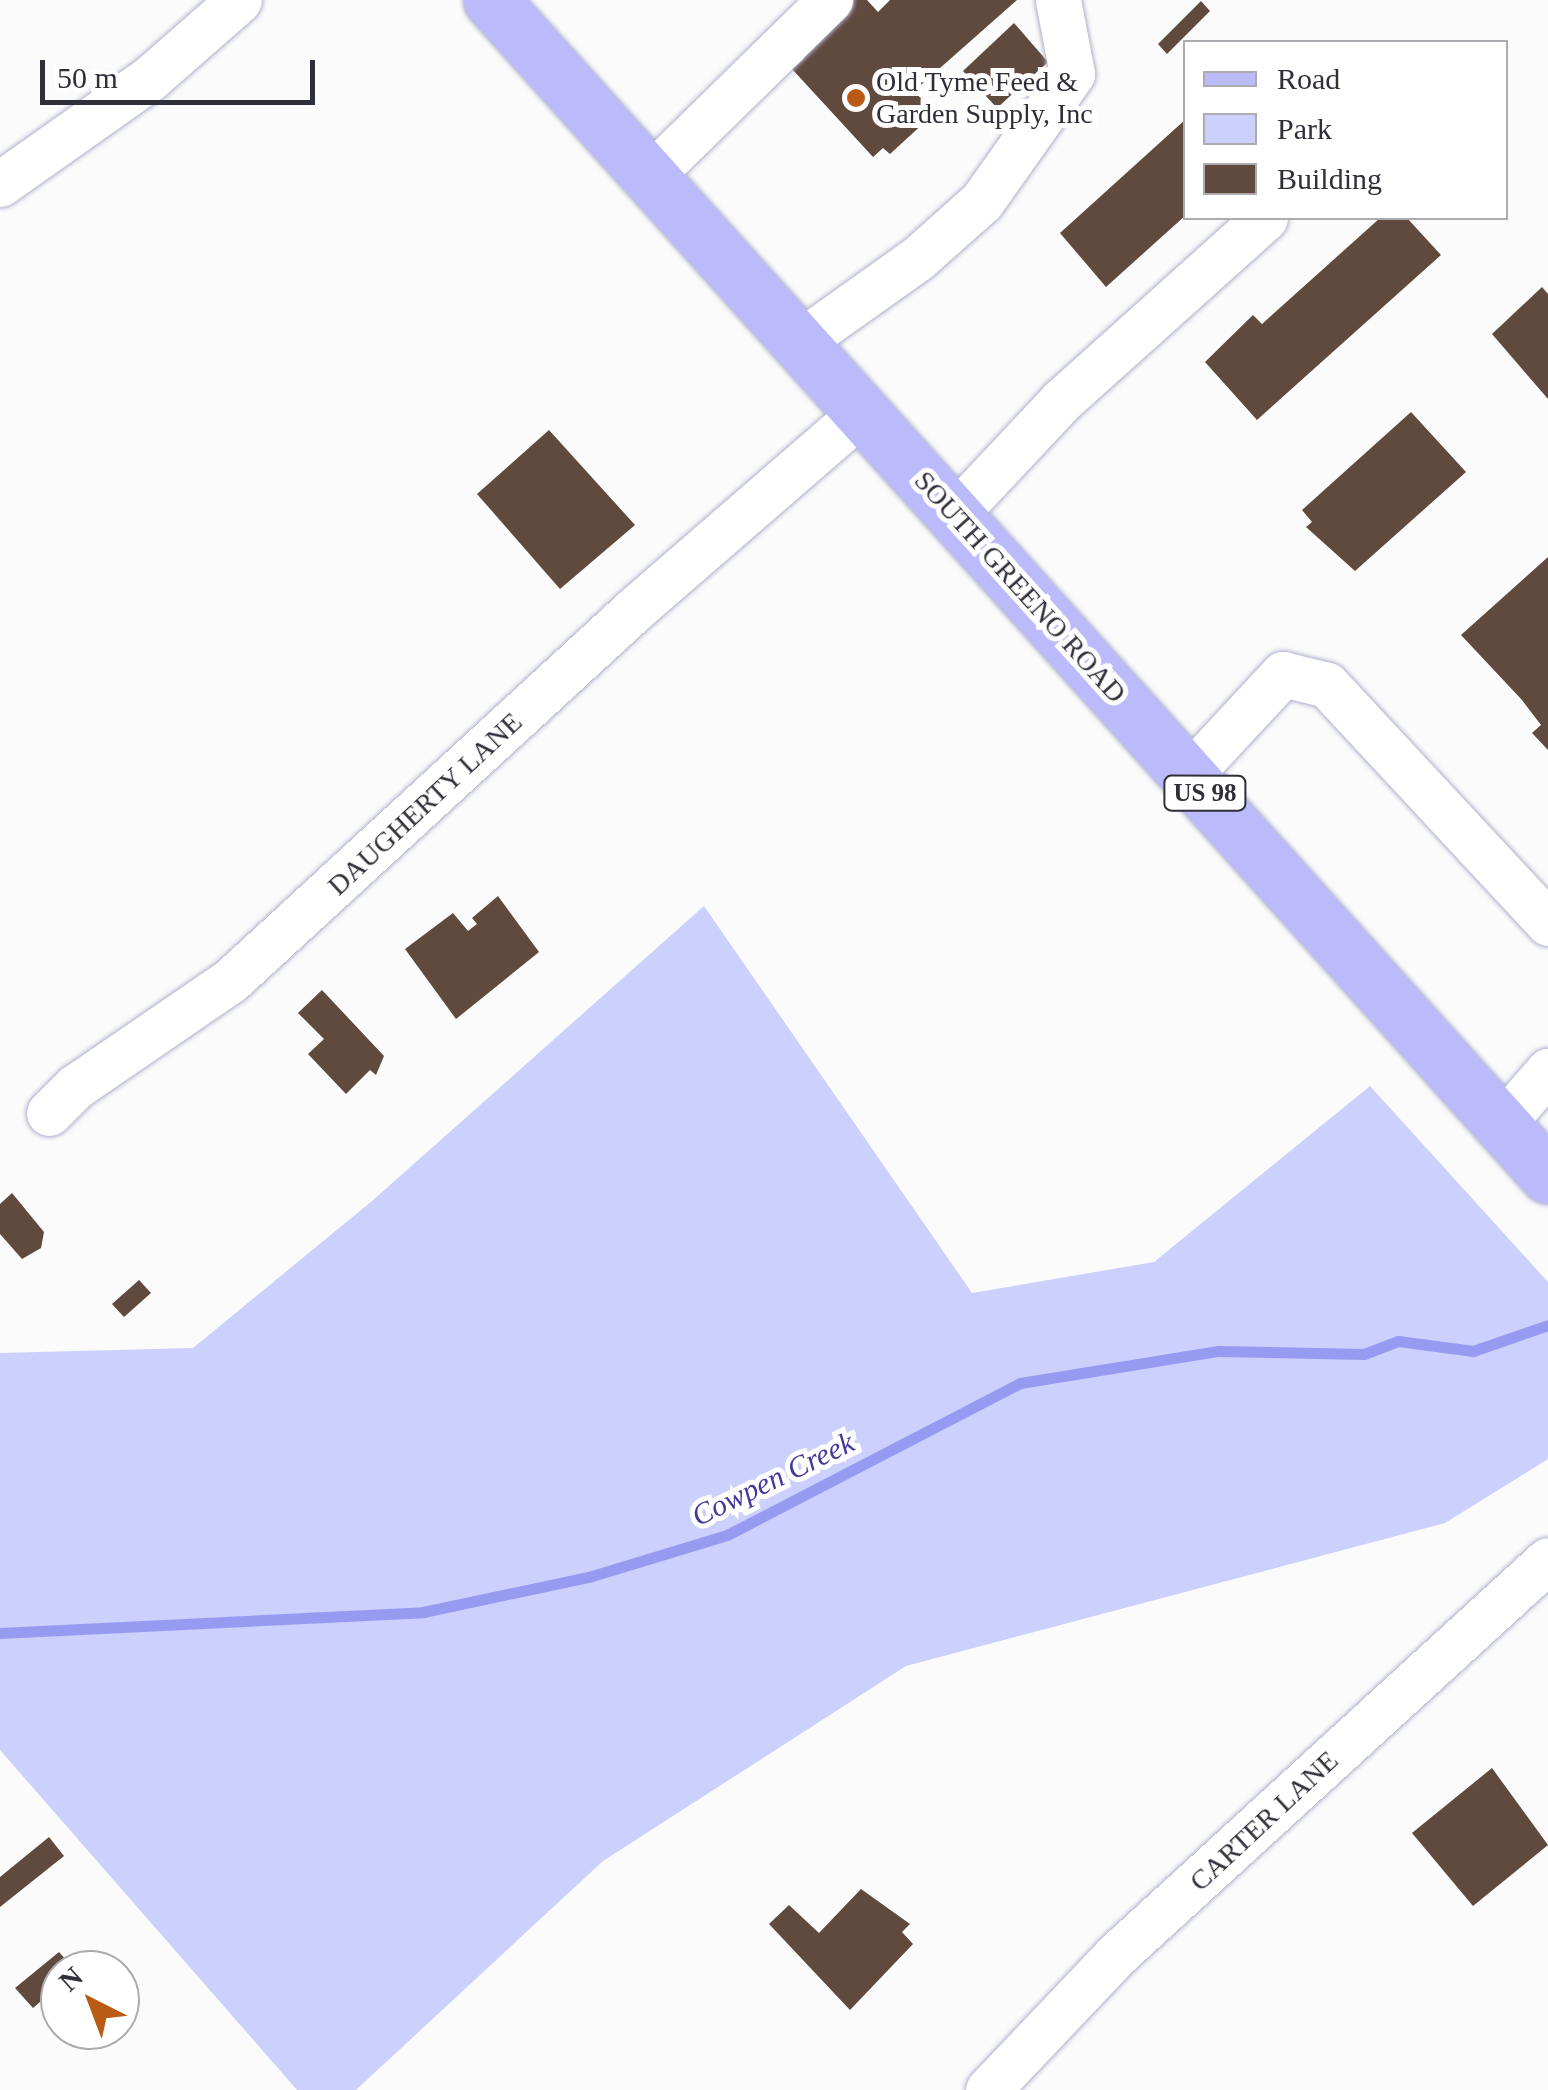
<!DOCTYPE html>
<style>
body{margin:0}
#map{position:relative;width:1548px;height:2090px;overflow:hidden;background:#fbfbfb;font-family:Georgia,serif}
div>[style]{position:absolute}
.green>*{inset:0;background:#ccd0fd}
.stream>*{height:11px;margin:-5.5px;padding:0 5.5px;transform-origin:5.5px;border-radius:5.5px;background:#979af1}
.building>*{inset:0;background:#60493d}
.roads{filter:drop-shadow(0 0 2px #aeb1cb) drop-shadow(0 0 2px #aeb1cb)}
.minor>*{height:45px;margin:-22.5px;padding:0 22.5px;transform-origin:22.5px;border-radius:22.5px;background:#fff}
.major>*{height:55px;margin:-27.5px;padding:0 27.5px;transform-origin:27.5px;border-radius:27.5px;background:#bbbbfc}
.dots>*{width:28px;height:28px;translate:-50% -50%;box-sizing:border-box;border:5px solid #fff;border-radius:50%}
span{translate:-50% -50%;white-space:nowrap;text-align:center;line-height:1.15;-webkit-text-stroke:10px #fff;paint-order:stroke}
.shield-label span{padding:2px 8px;background:#fff;border:2px solid;border-radius:8px;-webkit-text-stroke-width:0}
.shield-label{font-size:25px;color:#2f2f3a;font-weight:700}
.poi-label{font-size:28px;color:#2f2f3a}
.left{translate:0 -50%;text-align:left}
.street-label{font-size:28px;color:#2f2f3a}
.water-label{font-size:30px;color:#42399c;font-style:italic}
.legend{position:absolute;left:1183px;top:40px;width:325px;height:180px;box-sizing:border-box;background:#fff;border:2px solid #acacb0;margin:0;padding:12px 18px;list-style:none;font-size:30px;color:#2f2f3a}
.legend li{display:flex;align-items:center;gap:20px;height:50px}
.legend b{width:50px;border:2px solid #acacb0}
.north{position:absolute;left:40px;top:1950px;width:100px;height:100px;box-sizing:border-box;background:#fff;border:2px solid #acacb0;border-radius:50%;rotate:318deg;font-size:28px;font-weight:700;line-height:40px;text-align:center;color:#2f2f3a}
.north::after{content:'';display:block;margin:auto;width:35px;height:45px;background:#ba5b15;clip-path:polygon(50% 0,100% 100%,50% 72%,0 100%)}
.scale{position:absolute;left:40px;top:60px;width:275px;height:45px;box-sizing:border-box;border:5px solid #2f2f3a;border-top:0;padding-left:12px;font-size:30px;line-height:35px;white-space:nowrap;color:#2f2f3a;-webkit-text-stroke:8px #fff;paint-order:stroke}
</style>
<div id="map">
<div class="green">
<div style="clip-path:polygon(704px 906px,972px 1293px,1154px 1262px,1370px 1086px,1548px 1282px,1548px 1459px,1445px 1523px,906px 1666px,603px 1861px,356px 2090px,297px 2090px,0 1750px,0 1353px,193px 1348px,372px 1201px)"></div>
</div>
<div class="stream">
<div style="left:0;top:1633px;width:424px;rotate:-2.8deg"></div>
<div style="left:423px;top:1612px;width:173px;rotate:-12deg"></div>
<div style="left:592px;top:1576px;width:141px;rotate:-16.9deg"></div>
<div style="left:727px;top:1535px;width:330px;rotate:-27.4deg"></div>
<div style="left:1020px;top:1383px;width:201px;rotate:-9.2deg"></div>
<div style="left:1218px;top:1351px;width:146px;rotate:1.2deg"></div>
<div style="left:1364px;top:1354px;width:36px;rotate:-21deg"></div>
<div style="left:1398px;top:1341px;width:76px;rotate:7.6deg"></div>
<div style="left:1473px;top:1351px;width:79px;rotate:-19.1deg"></div>
</div>
<div class="building">
<div style="clip-path:polygon(853px 0,867px 0,878px 12px,890px 0,1017px 0,914px 91px,928px 106px,919px 114px,926px 121px,890px 154px,883px 148px,873px 157px,792px 69px,804px 59px,796px 50px)"></div>
<div style="clip-path:polygon(1201px 1px,1210px 11px,1167px 54px,1158px 44px)"></div>
<div style="clip-path:polygon(1014px 23px,1048px 62px,997px 108px,963px 71px)"></div>
<div style="clip-path:polygon(1186px 119px,1186px 215px,1106px 287px,1060px 233px)"></div>
<div style="clip-path:polygon(1380px 218px,1407px 218px,1441px 255px,1257px 420px,1205px 362px,1253px 315px,1262px 324px)"></div>
<div style="clip-path:polygon(1542px 287px,1548px 294px,1548px 399px,1492px 334px)"></div>
<div style="clip-path:polygon(1411px 412px,1466px 472px,1355px 571px,1306px 527px,1312px 522px,1302px 510px)"></div>
<div style="clip-path:polygon(549px 430px,635px 525px,560px 589px,477px 494px)"></div>
<div style="clip-path:polygon(1548px 557px,1548px 750px,1532px 733px,1541px 725px,1522px 700px,1461px 635px)"></div>
<div style="clip-path:polygon(498px 896px,539px 952px,456px 1019px,405px 949px,453px 913px,468px 931px,477px 924px,472px 918px)"></div>
<div style="clip-path:polygon(322px 990px,384px 1056px,376px 1075px,370px 1070px,346px 1094px,308px 1054px,324px 1039px,298px 1013px)"></div>
<div style="clip-path:polygon(12px 1193px,44px 1232px,41px 1248px,22px 1259px,0 1234px,0 1204px)"></div>
<div style="clip-path:polygon(139px 1280px,151px 1293px,124px 1317px,112px 1304px)"></div>
<div style="clip-path:polygon(1492px 1768px,1548px 1845px,1473px 1906px,1412px 1833px)"></div>
<div style="clip-path:polygon(49px 1837px,64px 1856px,0 1907px,0 1877px)"></div>
<div style="clip-path:polygon(861px 1889px,910px 1924px,902px 1932px,913px 1944px,850px 2010px,769px 1924px,789px 1905px,819px 1933px)"></div>
<div style="clip-path:polygon(59px 1952px,75px 1970px,60px 1970px,60px 1985px,33px 2008px,15px 1988px)"></div>
</div>
<div class="roads">
<div class="minor">
<div style="left:650px;top:176px;width:252px;rotate:-44.4deg"></div>
<div style="left:0;top:184px;width:184px;rotate:-35.2deg"></div>
<div style="left:150px;top:78px;width:118px;rotate:-41.2deg"></div>
<div style="left:800px;top:342px;width:143px;rotate:-35.4deg"></div>
<div style="left:917px;top:259px;width:87px;rotate:-41.7deg"></div>
<div style="left:982px;top:201px;width:156px;rotate:-54.7deg"></div>
<div style="left:1072px;top:74px;width:75px;rotate:-100.7deg"></div>
<div style="left:955px;top:514px;width:155px;rotate:-46.8deg"></div>
<div style="left:1061px;top:401px;width:274px;rotate:-41.9deg"></div>
<div style="left:1189px;top:775px;width:138px;rotate:-47.1deg"></div>
<div style="left:1283px;top:674px;width:45px;rotate:14deg"></div>
<div style="left:1327px;top:685px;width:325px;rotate:47.1deg"></div>
<div style="left:49px;top:1113px;width:37px;rotate:-45deg"></div>
<div style="left:75px;top:1087px;width:188px;rotate:-34.4deg"></div>
<div style="left:230px;top:981px;width:553px;rotate:-42.58deg"></div>
<div style="left:637px;top:607px;width:299px;rotate:-40.9deg"></div>
<div style="left:1501px;top:1125px;width:72px;rotate:-49deg"></div>
<div style="left:988px;top:2090px;width:186px;rotate:-46.5deg"></div>
<div style="left:1116px;top:1955px;width:585px;rotate:-42.44deg"></div>
</div>
<div class="major">
<div style="left:491px;top:0;width:1581px;rotate:48.05deg"></div>
</div>
</div>
<div class="dots">
<div style="left:856px;top:98px;background:#ba5b15"></div>
</div>
<div class="shield-label">
<span style="left:1205px;top:793px">US 98</span>
</div>
<div class="poi-label">
<span class="left" style="left:876px;top:98px">Old Tyme Feed &amp;<br>Garden Supply, Inc</span>
</div>
<div class="street-label">
<span style="left:1020px;top:587px;rotate:48deg">SOUTH GREENO ROAD</span>
<span style="left:425px;top:804px;rotate:-43deg">DAUGHERTY LANE</span>
<span style="left:1264px;top:1821px;rotate:-43deg">CARTER LANE</span>
</div>
<div class="water-label">
<span style="left:773px;top:1479px;rotate:-26deg">Cowpen Creek</span>
</div>
<ul class="legend">
<li><b style="height:12px;background:#bbbbfc"></b>Road</li>
<li><b style="height:28px;background:#ccd0fd"></b>Park</li>
<li><b style="height:28px;background:#60493d"></b>Building</li>
</ul>
<div class="north">N</div>
<div class="scale">50 m</div>
</div>
